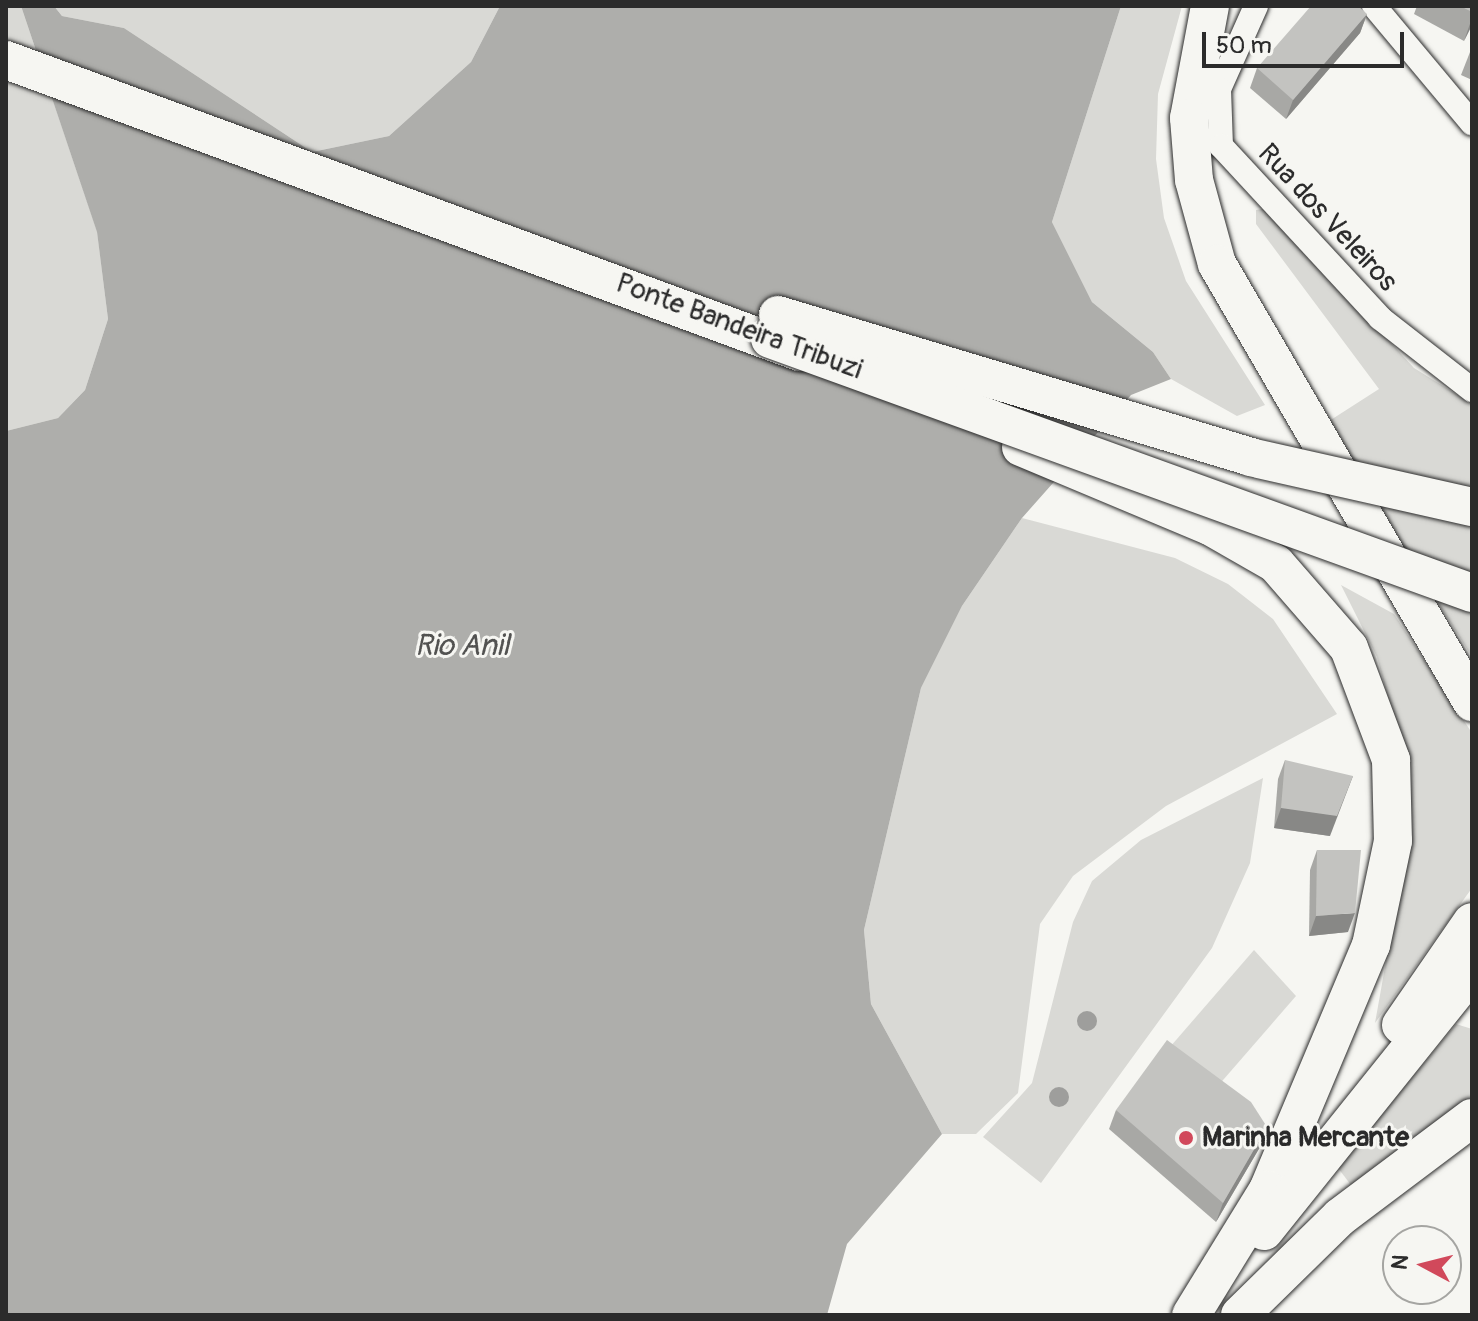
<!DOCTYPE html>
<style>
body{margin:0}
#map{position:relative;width:1478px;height:1321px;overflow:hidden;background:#f6f6f2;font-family:Pangolin,sans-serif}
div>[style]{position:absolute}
.green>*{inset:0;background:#d9d9d5}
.water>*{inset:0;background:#aeaeab}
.roads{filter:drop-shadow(0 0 2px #2b2b2b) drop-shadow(0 0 2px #2b2b2b)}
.street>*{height:24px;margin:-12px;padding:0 12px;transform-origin:12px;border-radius:12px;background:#f6f6f2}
.primary>*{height:38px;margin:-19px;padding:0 19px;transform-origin:19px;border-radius:19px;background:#f6f6f2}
.bridges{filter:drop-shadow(0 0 2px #2b2b2b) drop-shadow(0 0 2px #2b2b2b)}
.primary-bridge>*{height:38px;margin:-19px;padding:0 19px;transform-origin:19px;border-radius:19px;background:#f6f6f2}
.trees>*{width:20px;height:20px;margin:-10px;border-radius:50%;background:#9e9e9c}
.wall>*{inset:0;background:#a8a8a5}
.shaded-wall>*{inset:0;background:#888886}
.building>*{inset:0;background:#c3c3c0}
.dots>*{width:22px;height:22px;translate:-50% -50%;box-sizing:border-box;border:4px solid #f6f6f2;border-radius:50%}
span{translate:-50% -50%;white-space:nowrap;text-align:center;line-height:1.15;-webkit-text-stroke:6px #f6f6f2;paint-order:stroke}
.street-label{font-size:28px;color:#2b2b2b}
.poi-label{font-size:28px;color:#2b2b2b;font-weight:700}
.left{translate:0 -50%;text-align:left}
.water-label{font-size:30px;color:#525251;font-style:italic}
.frame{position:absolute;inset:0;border:8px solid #2b2b2b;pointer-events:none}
.north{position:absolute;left:1382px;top:1225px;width:80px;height:80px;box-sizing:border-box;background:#f6f6f2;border:2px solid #a5a5a2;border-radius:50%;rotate:277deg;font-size:22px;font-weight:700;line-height:32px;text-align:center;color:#2b2b2b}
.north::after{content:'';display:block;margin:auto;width:28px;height:36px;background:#d1495b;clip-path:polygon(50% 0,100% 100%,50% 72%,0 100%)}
.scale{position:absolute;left:1202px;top:32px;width:202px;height:36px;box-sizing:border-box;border:4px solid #2b2b2b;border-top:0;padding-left:10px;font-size:24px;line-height:28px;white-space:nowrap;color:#2b2b2b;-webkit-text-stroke:6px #f6f6f2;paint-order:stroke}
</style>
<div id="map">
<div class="green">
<div style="clip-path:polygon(6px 6px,21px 6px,97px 231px,108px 319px,85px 390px,58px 418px,6px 431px)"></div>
<div style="clip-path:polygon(54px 6px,500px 6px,471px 62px,389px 136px,312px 152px,124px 28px,62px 16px)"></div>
<div style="clip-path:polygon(1121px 6px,1182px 6px,1158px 94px,1156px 159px,1164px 218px,1186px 281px,1265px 405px,1237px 416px,1171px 379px,1153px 352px,1092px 302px,1052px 222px)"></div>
<div style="clip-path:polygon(1267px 208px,1414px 368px,1472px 404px,1472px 657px,1326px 423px,1379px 389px,1256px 224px,1256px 210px)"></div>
<div style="clip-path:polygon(1022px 518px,1175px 558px,1228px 584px,1273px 619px,1337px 714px,1166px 806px,1073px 876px,1040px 924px,1018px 1093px,976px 1134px,942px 1134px,871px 1004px,864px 930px,921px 688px,962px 606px)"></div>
<div style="clip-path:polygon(1341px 585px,1394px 614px,1472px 733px,1472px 888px,1375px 1023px,1410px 827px,1401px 746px,1377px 657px)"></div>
<div style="clip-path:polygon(1263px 778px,1250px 863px,1212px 948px,1041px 1183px,983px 1137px,1032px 1083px,1073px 922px,1092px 881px,1141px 840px)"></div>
<div style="clip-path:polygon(1254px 950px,1296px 996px,1217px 1087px,1170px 1047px)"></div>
<div style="clip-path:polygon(1456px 1024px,1472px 1029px,1472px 1096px,1354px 1189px,1338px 1168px)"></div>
</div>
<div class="water">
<div style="clip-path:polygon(21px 6px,54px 6px,62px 16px,124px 28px,312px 152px,389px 136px,471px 62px,500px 6px,1121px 6px,1052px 222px,1092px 302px,1153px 352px,1171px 379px,1131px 395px,1022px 518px,962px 606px,921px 688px,864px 930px,871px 1004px,942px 1134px,847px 1244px,827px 1315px,6px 1315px,6px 431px,58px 418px,85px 390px,108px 319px,97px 232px)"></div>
</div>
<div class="roads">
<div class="street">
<div style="left:1256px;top:6px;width:91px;rotate:114deg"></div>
<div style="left:1219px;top:89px;width:57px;rotate:88deg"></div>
<div style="left:1221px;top:146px;width:234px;rotate:47.2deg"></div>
<div style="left:1380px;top:318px;width:117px;rotate:38deg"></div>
<div style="left:1374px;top:6px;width:153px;rotate:50.1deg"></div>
</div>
<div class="primary">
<div style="left:1210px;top:6px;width:114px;rotate:100.6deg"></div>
<div style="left:1189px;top:118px;width:62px;rotate:85.4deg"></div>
<div style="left:1194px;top:180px;width:87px;rotate:74.7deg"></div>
<div style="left:1217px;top:264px;width:507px;rotate:59.79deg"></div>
<div style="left:6px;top:60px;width:845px;rotate:20.21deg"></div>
<div style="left:1021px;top:447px;width:205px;rotate:22.7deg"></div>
<div style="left:1210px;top:526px;width:76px;rotate:29.9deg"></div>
<div style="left:1276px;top:564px;width:111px;rotate:49deg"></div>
<div style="left:1349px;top:648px;width:120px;rotate:69.4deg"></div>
<div style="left:1391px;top:760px;width:81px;rotate:88.6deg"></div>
<div style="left:1393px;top:841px;width:106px;rotate:101.9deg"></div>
<div style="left:1371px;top:945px;width:266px;rotate:112.8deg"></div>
<div style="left:1268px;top:1190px;width:147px;rotate:121.6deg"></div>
<div style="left:1401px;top:1025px;width:125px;rotate:-55.4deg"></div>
<div style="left:1264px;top:1231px;width:333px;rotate:-51.3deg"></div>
<div style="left:1240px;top:1315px;width:140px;rotate:-44.4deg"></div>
<div style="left:1340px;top:1217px;width:165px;rotate:-36.9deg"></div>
</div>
</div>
<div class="bridges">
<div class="primary-bridge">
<div style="left:778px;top:315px;width:493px;rotate:16.7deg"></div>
<div style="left:1250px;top:457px;width:228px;rotate:12.7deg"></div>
<div style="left:770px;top:339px;width:747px;rotate:19.89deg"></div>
</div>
</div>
<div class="trees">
<div style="left:1087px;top:1021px"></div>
<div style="left:1059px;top:1097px"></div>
</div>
<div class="wall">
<div style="clip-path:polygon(1417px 6px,1472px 6px,1472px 25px,1464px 41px,1414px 14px)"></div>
<div style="clip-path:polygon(1367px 14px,1360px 33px,1286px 119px,1250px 88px,1257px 68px)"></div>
<div style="clip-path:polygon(1472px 47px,1472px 80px,1461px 75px)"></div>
<div style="clip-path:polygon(1285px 760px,1330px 836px,1274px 828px,1278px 779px)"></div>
<div style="clip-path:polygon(1317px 850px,1348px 932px,1309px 936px,1310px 870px)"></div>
<div style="clip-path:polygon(1116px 1110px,1260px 1147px,1216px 1222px,1109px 1129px)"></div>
</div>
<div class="shaded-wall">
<div style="clip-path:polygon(1367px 14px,1360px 33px,1286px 119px,1293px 100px)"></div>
<div style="clip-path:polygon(1472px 18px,1472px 25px,1464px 41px)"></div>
<div style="clip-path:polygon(1353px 776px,1330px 836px,1274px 828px,1281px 808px)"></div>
<div style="clip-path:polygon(1355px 913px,1348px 932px,1309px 936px,1316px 916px)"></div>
<div style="clip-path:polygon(1267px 1127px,1260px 1147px,1216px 1222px,1223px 1203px)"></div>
</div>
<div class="building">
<div style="clip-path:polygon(1311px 6px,1358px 6px,1367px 14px,1293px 100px,1257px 68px)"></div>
<div style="clip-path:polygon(1460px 6px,1472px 6px,1472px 12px)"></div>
<div style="clip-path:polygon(1285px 760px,1353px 776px,1337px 816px,1281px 808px)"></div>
<div style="clip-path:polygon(1317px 850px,1361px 850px,1355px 913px,1316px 916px)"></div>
<div style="clip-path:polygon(1167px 1040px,1251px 1102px,1267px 1127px,1223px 1203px,1116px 1110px)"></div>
</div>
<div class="dots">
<div style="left:1186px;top:1138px;background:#d1495b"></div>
</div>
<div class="street-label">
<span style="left:1327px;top:218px;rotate:47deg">Rua dos Veleiros</span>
<span style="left:739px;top:327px;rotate:20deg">Ponte Bandeira Tribuzi</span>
</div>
<div class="poi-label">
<span class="left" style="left:1202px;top:1138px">Marinha Mercante</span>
</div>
<div class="water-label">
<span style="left:462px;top:646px">Rio Anil</span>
</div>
<div class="frame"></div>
<div class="north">N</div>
<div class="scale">50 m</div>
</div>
